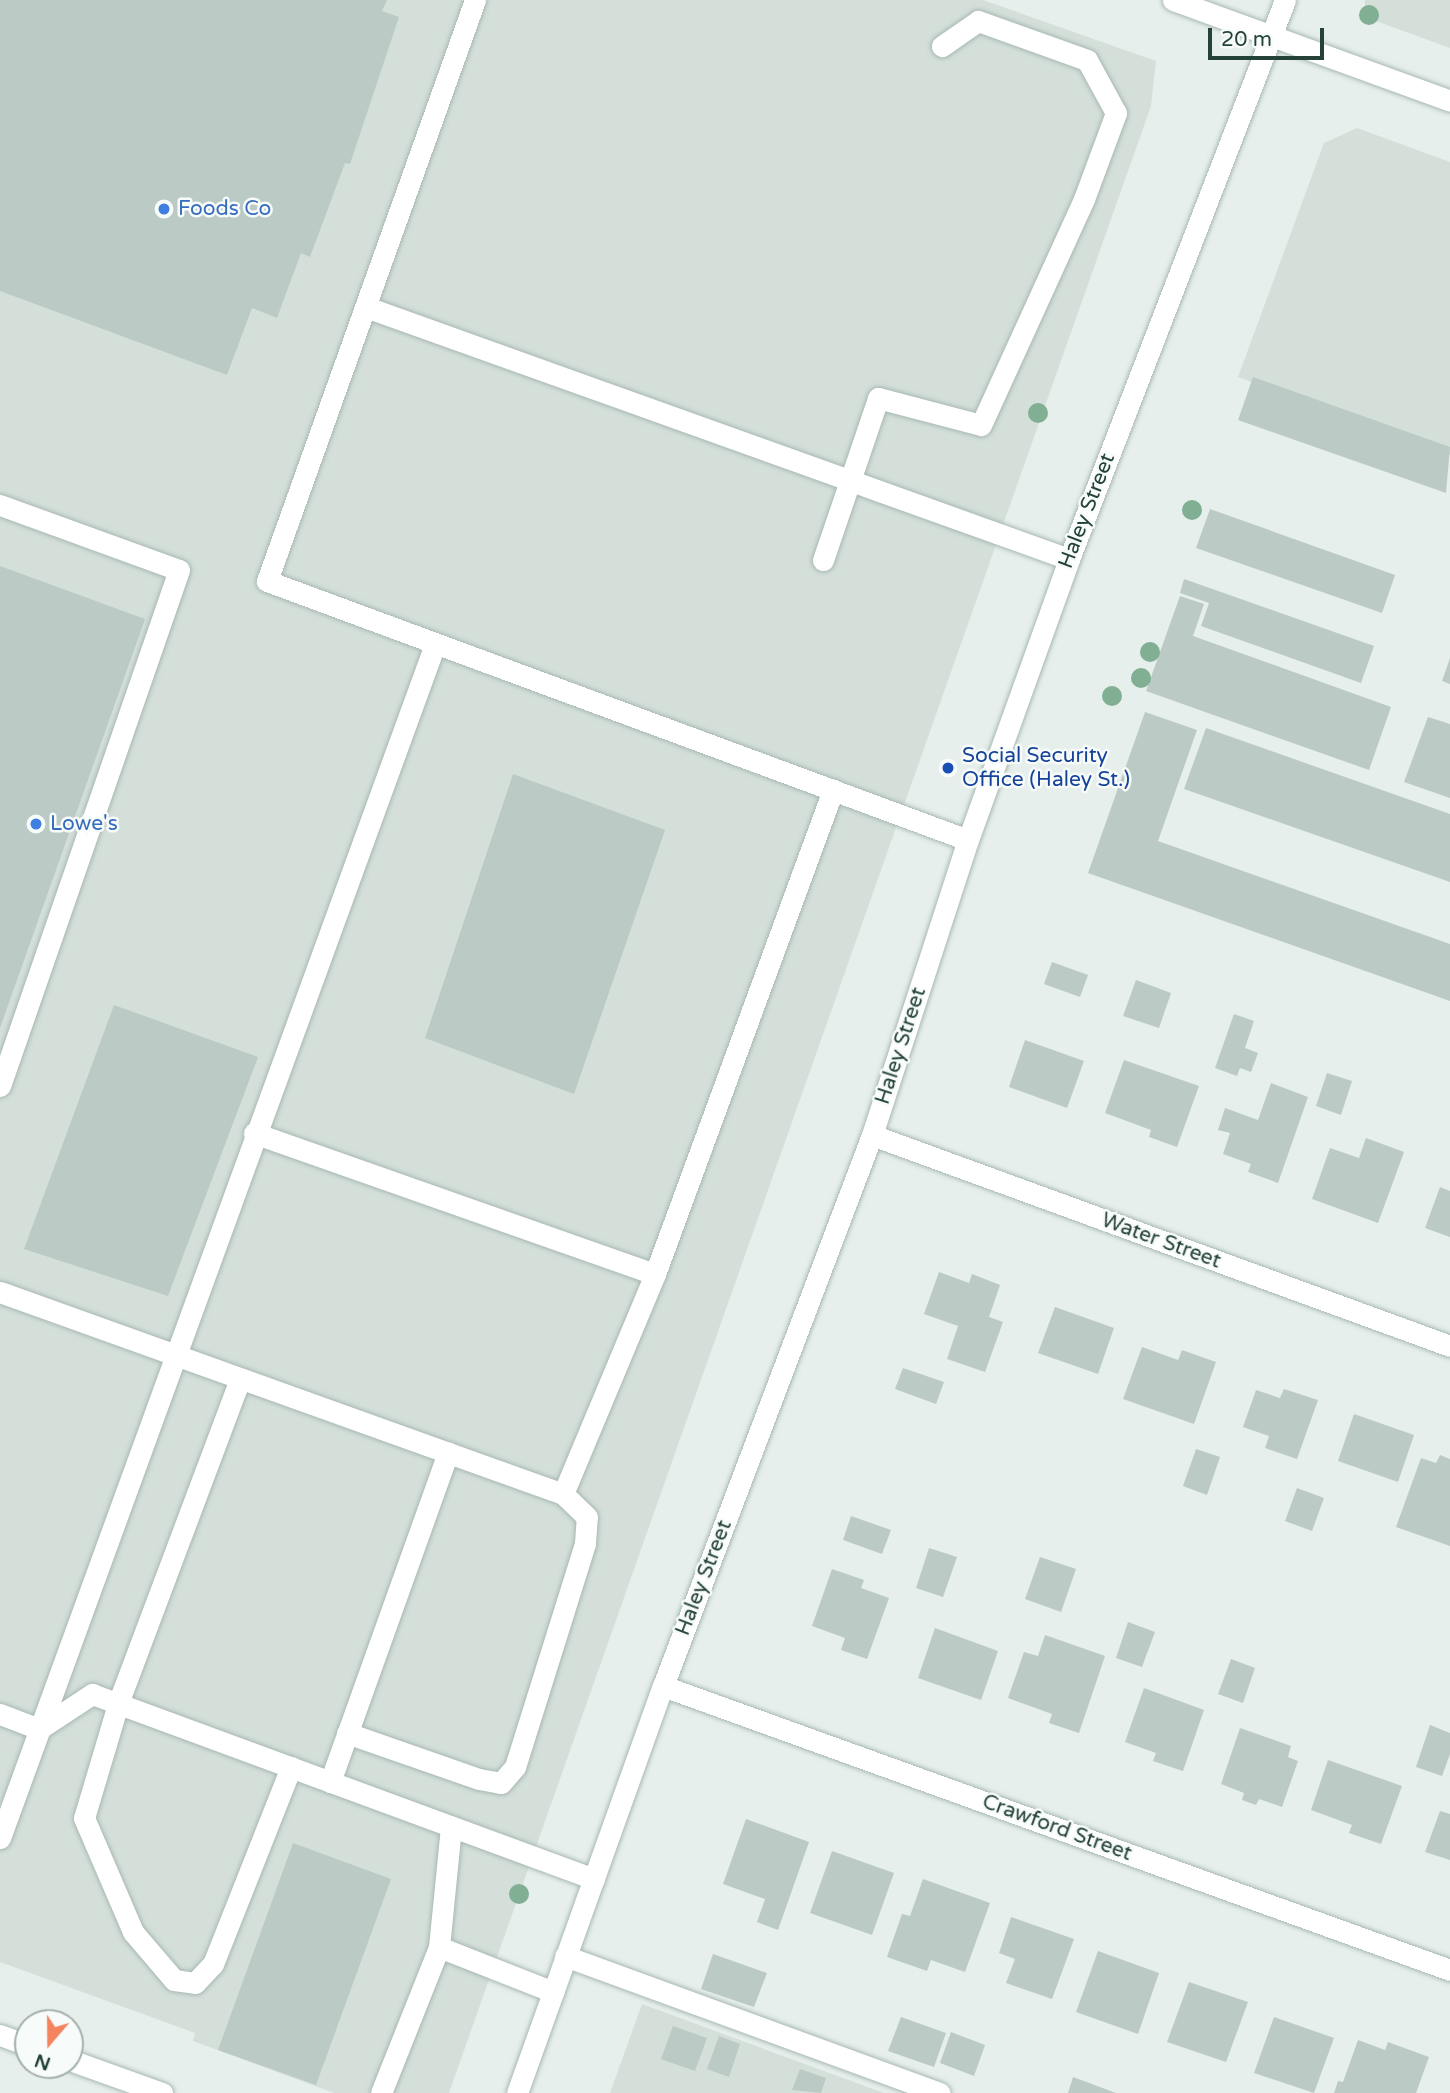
<!DOCTYPE html>
<style>
body{margin:0}
#map{position:relative;width:1450px;height:2093px;overflow:hidden;background:#e6efeb;font-family:"Varela Round",sans-serif}
div>[style]{position:absolute}
.built>*{inset:0;background:#d4dfda}
.building>*{inset:0;background:#bbcac4}
.roads{filter:drop-shadow(0 0 2px #a8b8b2) drop-shadow(0 0 2px #a8b8b2)}
.lane>*{height:21px;margin:-10.5px;padding:0 10.5px;transform-origin:10.5px;border-radius:10.5px;background:#fff}
.street>*{height:21px;margin:-10.5px;padding:0 10.5px;transform-origin:10.5px;border-radius:10.5px;background:#fff}
.secondary>*{height:21px;margin:-10.5px;padding:0 10.5px;transform-origin:10.5px;border-radius:10.5px;background:#fff}
.trees>*{width:20px;height:20px;margin:-10px;border-radius:50%;background:#80af93}
.dots>*{width:19px;height:19px;translate:-50% -50%;box-sizing:border-box;border:4px solid #f7fbf9;border-radius:50%}
span{translate:-50% -50%;white-space:nowrap;text-align:center;line-height:1.15;-webkit-text-stroke:5px #f7fbf9;paint-order:stroke}
.shop-label{font-size:21px;color:#366cbe}
.left{translate:0 -50%;text-align:left}
.street-label{font-size:21px;color:#24423a}
.transit-label{font-size:21px;color:#164399}
.north{position:absolute;left:14px;top:2009px;width:70px;height:70px;box-sizing:border-box;background:#f7fbf9;border:2px solid #a3b1ad;border-radius:50%;rotate:200deg;font-size:19px;font-weight:700;line-height:28px;text-align:center;color:#24423a}
.north::after{content:'';display:block;margin:auto;width:24px;height:32px;background:#f4845f;clip-path:polygon(50% 0,100% 100%,50% 72%,0 100%)}
.scale{position:absolute;left:1208px;top:28px;width:116px;height:32px;box-sizing:border-box;border:4px solid #24423a;border-top:0;padding-left:9px;font-size:21px;line-height:24px;white-space:nowrap;color:#24423a;-webkit-text-stroke:5px #f7fbf9;paint-order:stroke}
</style>
<div id="map">
<div class="built">
<div style="clip-path:polygon(0 0,983px 0,1156px 61px,1151px 106px,449px 2093px,334px 2093px,193px 2041px,195px 2033px,0 1962px)"></div>
<div style="clip-path:polygon(1365px 0,1450px 0,1450px 48px,1365px 17px)"></div>
<div style="clip-path:polygon(1357px 128px,1450px 162px,1450px 455px,1238px 377px,1324px 143px)"></div>
<div style="clip-path:polygon(642px 2004px,884px 2093px,610px 2093px)"></div>
</div>
<div class="building">
<div style="clip-path:polygon(0 0,387px 0,382px 11px,399px 17px,350px 164px,345px 163px,310px 257px,301px 253px,277px 318px,252px 308px,227px 375px,0 291px)"></div>
<div style="clip-path:polygon(1253px 377px,1450px 447px,1446px 493px,1238px 420px)"></div>
<div style="clip-path:polygon(1210px 509px,1395px 575px,1382px 613px,1196px 548px)"></div>
<div style="clip-path:polygon(0 566px,145px 619px,0 1028px)"></div>
<div style="clip-path:polygon(1184px 579px,1374px 646px,1361px 683px,1201px 626px,1209px 603px,1180px 593px)"></div>
<div style="clip-path:polygon(1180px 596px,1204px 604px,1193px 636px,1391px 707px,1369px 770px,1146px 691px)"></div>
<div style="clip-path:polygon(1450px 658px,1450px 684px,1442px 681px)"></div>
<div style="clip-path:polygon(1145px 712px,1197px 730px,1158px 841px,1450px 944px,1450px 1001px,1088px 873px)"></div>
<div style="clip-path:polygon(1428px 717px,1450px 724px,1450px 798px,1404px 782px)"></div>
<div style="clip-path:polygon(1206px 728px,1450px 814px,1450px 882px,1184px 789px)"></div>
<div style="clip-path:polygon(513px 774px,665px 830px,574px 1094px,425px 1038px)"></div>
<div style="clip-path:polygon(1052px 962px,1088px 975px,1080px 997px,1044px 984px)"></div>
<div style="clip-path:polygon(1136px 980px,1171px 993px,1159px 1028px,1123px 1016px)"></div>
<div style="clip-path:polygon(114px 1005px,258px 1057px,168px 1296px,24px 1249px)"></div>
<div style="clip-path:polygon(1234px 1014px,1254px 1021px,1245px 1048px,1258px 1053px,1251px 1072px,1240px 1068px,1237px 1076px,1215px 1068px)"></div>
<div style="clip-path:polygon(1025px 1040px,1084px 1061px,1067px 1108px,1009px 1087px)"></div>
<div style="clip-path:polygon(1124px 1060px,1199px 1086px,1177px 1147px,1149px 1137px,1151px 1130px,1105px 1113px)"></div>
<div style="clip-path:polygon(1327px 1073px,1352px 1081px,1341px 1115px,1316px 1106px)"></div>
<div style="clip-path:polygon(1271px 1083px,1308px 1097px,1278px 1183px,1248px 1172px,1251px 1164px,1223px 1154px,1230px 1133px,1218px 1130px,1225px 1108px,1258px 1120px)"></div>
<div style="clip-path:polygon(1366px 1138px,1404px 1152px,1378px 1223px,1312px 1199px,1330px 1148px,1359px 1158px)"></div>
<div style="clip-path:polygon(1440px 1187px,1450px 1191px,1450px 1237px,1425px 1228px)"></div>
<div style="clip-path:polygon(939px 1272px,969px 1283px,972px 1274px,1000px 1285px,989px 1317px,1003px 1322px,985px 1372px,947px 1359px,958px 1326px,924px 1314px)"></div>
<div style="clip-path:polygon(1055px 1307px,1114px 1328px,1098px 1374px,1038px 1353px)"></div>
<div style="clip-path:polygon(1142px 1347px,1178px 1360px,1182px 1350px,1216px 1362px,1194px 1424px,1123px 1399px)"></div>
<div style="clip-path:polygon(903px 1368px,944px 1382px,936px 1404px,895px 1389px)"></div>
<div style="clip-path:polygon(1284px 1389px,1318px 1400px,1297px 1459px,1265px 1448px,1269px 1436px,1243px 1427px,1256px 1390px,1280px 1398px)"></div>
<div style="clip-path:polygon(1354px 1414px,1414px 1435px,1398px 1482px,1338px 1461px)"></div>
<div style="clip-path:polygon(1196px 1449px,1220px 1457px,1207px 1495px,1183px 1486px)"></div>
<div style="clip-path:polygon(1440px 1455px,1450px 1459px,1450px 1546px,1396px 1527px,1421px 1458px,1436px 1463px)"></div>
<div style="clip-path:polygon(1297px 1488px,1324px 1498px,1312px 1531px,1285px 1521px)"></div>
<div style="clip-path:polygon(851px 1516px,891px 1530px,882px 1554px,843px 1540px)"></div>
<div style="clip-path:polygon(929px 1548px,957px 1557px,943px 1597px,916px 1588px)"></div>
<div style="clip-path:polygon(1040px 1557px,1076px 1569px,1061px 1612px,1025px 1599px)"></div>
<div style="clip-path:polygon(832px 1569px,864px 1580px,861px 1588px,889px 1598px,867px 1659px,841px 1650px,845px 1638px,812px 1626px)"></div>
<div style="clip-path:polygon(1128px 1622px,1155px 1632px,1142px 1667px,1116px 1658px)"></div>
<div style="clip-path:polygon(935px 1628px,998px 1651px,981px 1700px,918px 1678px)"></div>
<div style="clip-path:polygon(1045px 1635px,1105px 1656px,1079px 1733px,1049px 1723px,1052px 1714px,1008px 1698px,1024px 1652px,1038px 1656px)"></div>
<div style="clip-path:polygon(1231px 1659px,1255px 1668px,1243px 1703px,1218px 1694px)"></div>
<div style="clip-path:polygon(1144px 1688px,1204px 1710px,1183px 1771px,1153px 1761px,1156px 1753px,1125px 1742px)"></div>
<div style="clip-path:polygon(1430px 1725px,1450px 1733px,1450px 1754px,1442px 1776px,1416px 1767px)"></div>
<div style="clip-path:polygon(1240px 1728px,1291px 1746px,1288px 1757px,1298px 1761px,1282px 1807px,1259px 1799px,1256px 1805px,1242px 1800px,1244px 1793px,1221px 1784px)"></div>
<div style="clip-path:polygon(1328px 1760px,1402px 1786px,1381px 1844px,1349px 1833px,1352px 1825px,1311px 1810px)"></div>
<div style="clip-path:polygon(1440px 1811px,1450px 1814px,1450px 1860px,1425px 1852px)"></div>
<div style="clip-path:polygon(746px 1819px,809px 1842px,778px 1930px,757px 1922px,765px 1899px,723px 1884px)"></div>
<div style="clip-path:polygon(293px 1843px,391px 1879px,316px 2085px,218px 2050px)"></div>
<div style="clip-path:polygon(832px 1851px,894px 1873px,872px 1935px,810px 1913px)"></div>
<div style="clip-path:polygon(923px 1879px,990px 1903px,965px 1972px,931px 1960px,927px 1971px,887px 1957px,902px 1914px,910px 1916px)"></div>
<div style="clip-path:polygon(1011px 1917px,1074px 1939px,1052px 1999px,1006px 1983px,1015px 1959px,999px 1953px)"></div>
<div style="clip-path:polygon(1098px 1951px,1159px 1973px,1138px 2034px,1076px 2012px)"></div>
<div style="clip-path:polygon(713px 1954px,767px 1973px,754px 2007px,701px 1989px)"></div>
<div style="clip-path:polygon(1189px 1982px,1248px 2002px,1226px 2062px,1167px 2042px)"></div>
<div style="clip-path:polygon(901px 2017px,946px 2033px,934px 2067px,888px 2051px)"></div>
<div style="clip-path:polygon(1274px 2017px,1334px 2038px,1314px 2093px,1254px 2073px)"></div>
<div style="clip-path:polygon(673px 2026px,707px 2038px,695px 2071px,661px 2059px)"></div>
<div style="clip-path:polygon(951px 2032px,985px 2045px,974px 2076px,940px 2063px)"></div>
<div style="clip-path:polygon(719px 2036px,740px 2044px,729px 2077px,707px 2069px)"></div>
<div style="clip-path:polygon(1358px 2040px,1385px 2050px,1388px 2042px,1429px 2057px,1416px 2093px,1334px 2093px,1338px 2081px,1343px 2082px)"></div>
<div style="clip-path:polygon(800px 2069px,826px 2078px,821px 2093px,792px 2090px)"></div>
<div style="clip-path:polygon(1073px 2077px,1116px 2093px,1068px 2093px)"></div>
</div>
<div class="roads">
<div class="lane">
<div style="left:475px;top:0;width:617px;rotate:109.7deg"></div>
<div style="left:267px;top:581px;width:747px;rotate:20.28deg"></div>
<div style="left:366px;top:307px;width:747px;rotate:19.72deg"></div>
<div style="left:0;top:505px;width:190px;rotate:20deg"></div>
<div style="left:179px;top:570px;width:546px;rotate:109.13deg"></div>
<div style="left:823px;top:560px;width:171px;rotate:-71.2deg"></div>
<div style="left:878px;top:398px;width:106px;rotate:14.7deg"></div>
<div style="left:981px;top:425px;width:248px;rotate:-65.5deg"></div>
<div style="left:1084px;top:199px;width:92px;rotate:-69.6deg"></div>
<div style="left:1116px;top:113px;width:60px;rotate:-118.7deg"></div>
<div style="left:1087px;top:60px;width:116px;rotate:-160.3deg"></div>
<div style="left:978px;top:21px;width:44px;rotate:145.2deg"></div>
<div style="left:254px;top:1133px;width:425px;rotate:19.4deg"></div>
<div style="left:655px;top:1274px;width:516px;rotate:-69.81deg"></div>
<div style="left:0;top:1292px;width:598px;rotate:19.74deg"></div>
<div style="left:563px;top:1494px;width:238px;rotate:-67.3deg"></div>
<div style="left:240px;top:1379px;width:347px;rotate:110.6deg"></div>
<div style="left:118px;top:1704px;width:119px;rotate:106.6deg"></div>
<div style="left:84px;top:1818px;width:124px;rotate:66.7deg"></div>
<div style="left:133px;top:1932px;width:63px;rotate:49.5deg"></div>
<div style="left:174px;top:1980px;width:21px;rotate:8deg"></div>
<div style="left:195px;top:1983px;width:26px;rotate:-47deg"></div>
<div style="left:213px;top:1964px;width:212px;rotate:-68.4deg"></div>
<div style="left:0;top:1714px;width:42px;rotate:21deg"></div>
<div style="left:39px;top:1729px;width:64px;rotate:-33.4deg"></div>
<div style="left:92px;top:1694px;width:535px;rotate:20.23deg"></div>
<div style="left:347px;top:1733px;width:140px;rotate:19.2deg"></div>
<div style="left:479px;top:1779px;width:22px;rotate:10deg"></div>
<div style="left:501px;top:1783px;width:21px;rotate:-49deg"></div>
<div style="left:515px;top:1767px;width:235px;rotate:-72.6deg"></div>
<div style="left:585px;top:1543px;width:26px;rotate:-86deg"></div>
<div style="left:587px;top:1517px;width:33px;rotate:-136deg"></div>
<div style="left:330px;top:1782px;width:350px;rotate:-70.3deg"></div>
<div style="left:0;top:1838px;width:1271px;rotate:-69.98deg"></div>
<div style="left:439px;top:1947px;width:123px;rotate:21.5deg"></div>
<div style="left:565px;top:1956px;width:399px;rotate:20.1deg"></div>
<div style="left:381px;top:2093px;width:157px;rotate:-68.3deg"></div>
<div style="left:439px;top:1947px;width:121px;rotate:-84.3deg"></div>
</div>
<div class="street">
<div style="left:872px;top:1135px;width:615px;rotate:20.05deg"></div>
<div style="left:663px;top:1686px;width:837px;rotate:19.84deg"></div>
</div>
<div class="secondary">
<div style="left:1173px;top:0;width:295px;rotate:20deg"></div>
<div style="left:0;top:2035px;width:30px;rotate:20deg"></div>
<div style="left:70px;top:2060px;width:98px;rotate:19.7deg"></div>
<div style="left:517px;top:2093px;width:432px;rotate:-70.3deg"></div>
<div style="left:663px;top:1686px;width:589px;rotate:-69.23deg"></div>
<div style="left:872px;top:1135px;width:310px;rotate:-72deg"></div>
<div style="left:968px;top:840px;width:299px;rotate:-70.2deg"></div>
<div style="left:1069px;top:559px;width:599px;rotate:-68.87deg"></div>
</div>
</div>
<div class="trees">
<div style="left:1369px;top:15px"></div>
<div style="left:1038px;top:413px"></div>
<div style="left:1192px;top:510px"></div>
<div style="left:1150px;top:652px"></div>
<div style="left:1141px;top:678px"></div>
<div style="left:1112px;top:696px"></div>
<div style="left:519px;top:1894px"></div>
</div>
<div class="dots">
<div style="left:164px;top:209px;background:#3f7fe0"></div>
<div style="left:948px;top:768px;background:#1a4fb4"></div>
<div style="left:36px;top:824px;background:#3f7fe0"></div>
</div>
<div class="shop-label">
<span class="left" style="left:178px;top:209px">Foods Co</span>
<span class="left" style="left:50px;top:824px">Lowe's</span>
</div>
<div class="street-label">
<span style="left:1087px;top:511px;rotate:-69deg">Haley Street</span>
<span style="left:901px;top:1046px;rotate:-72deg">Haley Street</span>
<span style="left:1161px;top:1241px;rotate:20deg">Water Street</span>
<span style="left:704px;top:1578px;rotate:-69deg">Haley Street</span>
<span style="left:1057px;top:1828px;rotate:20deg">Crawford Street</span>
</div>
<div class="transit-label">
<span class="left" style="left:962px;top:768px">Social Security<br>Office (Haley St.)</span>
</div>
<div class="north">N</div>
<div class="scale">20 m</div>
</div>
